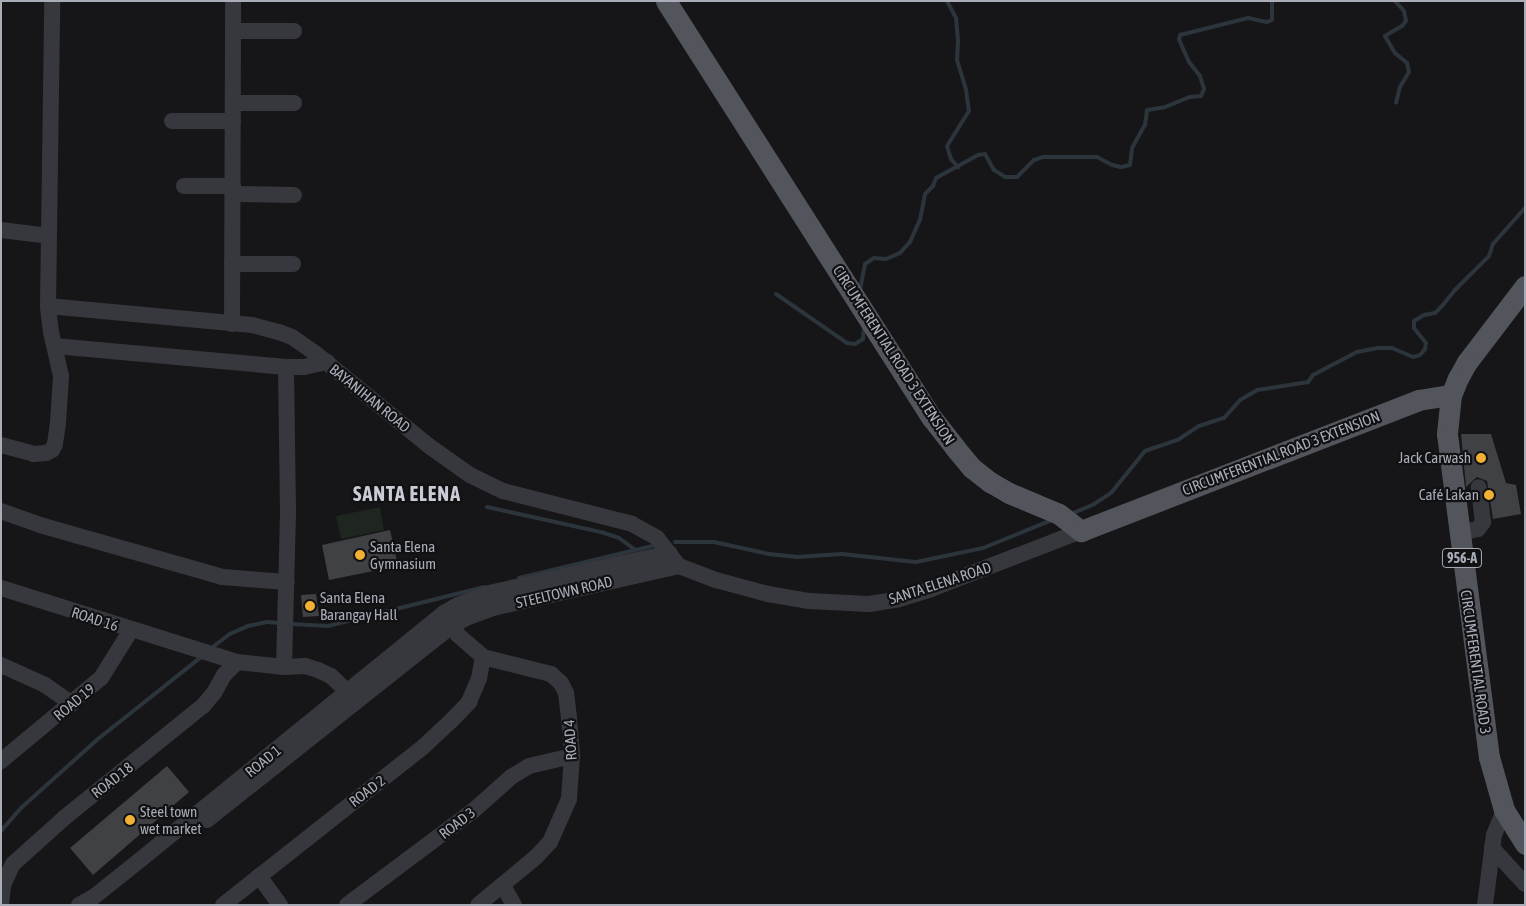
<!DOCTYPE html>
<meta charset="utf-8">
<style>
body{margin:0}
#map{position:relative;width:1526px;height:906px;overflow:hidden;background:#161618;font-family:"Asap Condensed",sans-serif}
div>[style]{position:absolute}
.green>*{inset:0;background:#1e261f}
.stream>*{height:4px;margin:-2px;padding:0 2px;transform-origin:2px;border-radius:2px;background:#2c353c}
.building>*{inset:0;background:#404145}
.minor>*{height:16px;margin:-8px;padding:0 8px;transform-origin:8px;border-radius:8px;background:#37383d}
.major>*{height:21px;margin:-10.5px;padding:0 10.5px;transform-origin:10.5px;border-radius:10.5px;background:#53555c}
.dots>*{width:14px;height:14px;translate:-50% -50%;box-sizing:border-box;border:2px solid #111113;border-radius:50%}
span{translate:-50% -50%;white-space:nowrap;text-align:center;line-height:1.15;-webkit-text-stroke:4.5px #111113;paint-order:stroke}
.shield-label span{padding:1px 4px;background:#111113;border:1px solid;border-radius:4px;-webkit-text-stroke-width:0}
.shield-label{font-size:14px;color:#a8adb8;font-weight:700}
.street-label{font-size:15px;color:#a8adb8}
.poi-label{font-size:15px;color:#a8adb8}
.right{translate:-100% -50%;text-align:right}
.left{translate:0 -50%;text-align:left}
.district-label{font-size:20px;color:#c9ccd4;font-weight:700;letter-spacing:1px}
.frame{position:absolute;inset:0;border:2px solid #a8adb8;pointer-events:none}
</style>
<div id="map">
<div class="green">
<div style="clip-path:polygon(380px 507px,384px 530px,341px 539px,336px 516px)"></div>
</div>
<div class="stream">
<div style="left:947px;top:1px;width:19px;rotate:62deg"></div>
<div style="left:956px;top:18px;width:24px;rotate:85deg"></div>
<div style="left:958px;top:42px;width:18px;rotate:93deg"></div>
<div style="left:957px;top:60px;width:31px;rotate:73deg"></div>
<div style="left:966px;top:90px;width:21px;rotate:82deg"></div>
<div style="left:969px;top:111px;width:41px;rotate:122.2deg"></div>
<div style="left:947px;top:146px;width:14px;rotate:73deg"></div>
<div style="left:951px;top:159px;width:11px;rotate:49deg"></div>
<div style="left:1395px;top:1px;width:13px;rotate:48deg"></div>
<div style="left:1404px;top:11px;width:10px;rotate:79deg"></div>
<div style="left:1406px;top:21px;width:6px;rotate:129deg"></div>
<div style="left:1402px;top:26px;width:20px;rotate:150deg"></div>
<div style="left:1385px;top:36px;width:20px;rotate:60deg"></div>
<div style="left:1395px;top:53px;width:16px;rotate:40deg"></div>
<div style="left:1407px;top:63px;width:9px;rotate:77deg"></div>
<div style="left:1409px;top:72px;width:17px;rotate:121deg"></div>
<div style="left:1400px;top:87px;width:16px;rotate:104deg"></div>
<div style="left:860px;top:290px;width:26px;rotate:-79deg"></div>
<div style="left:865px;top:264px;width:11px;rotate:-34deg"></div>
<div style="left:874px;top:258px;width:12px;rotate:5deg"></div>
<div style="left:886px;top:259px;width:15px;rotate:-23deg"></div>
<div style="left:900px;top:253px;width:15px;rotate:-48deg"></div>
<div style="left:910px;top:242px;width:24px;rotate:-66deg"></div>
<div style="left:920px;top:220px;width:26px;rotate:-79deg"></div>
<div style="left:925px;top:194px;width:11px;rotate:-45deg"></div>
<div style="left:933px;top:186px;width:9px;rotate:-69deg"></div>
<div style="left:936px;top:178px;width:48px;rotate:-28.7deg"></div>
<div style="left:978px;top:155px;width:7px;rotate:-8deg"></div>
<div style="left:985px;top:154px;width:18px;rotate:61deg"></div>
<div style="left:994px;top:170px;width:13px;rotate:32deg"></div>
<div style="left:1005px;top:177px;width:12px"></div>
<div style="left:1017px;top:177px;width:24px;rotate:-45deg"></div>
<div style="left:1034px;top:160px;width:9px;rotate:-18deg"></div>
<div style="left:1043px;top:157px;width:54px"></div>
<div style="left:1097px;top:157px;width:17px;rotate:28deg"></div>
<div style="left:1112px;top:165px;width:9px;rotate:13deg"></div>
<div style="left:1121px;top:167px;width:9px;rotate:-13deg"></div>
<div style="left:1130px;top:165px;width:17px;rotate:-83deg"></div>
<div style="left:1132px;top:148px;width:26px;rotate:-61deg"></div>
<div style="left:1145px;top:125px;width:15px;rotate:-82deg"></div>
<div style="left:1147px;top:110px;width:18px;rotate:-9deg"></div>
<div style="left:1165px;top:107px;width:27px;rotate:-22deg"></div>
<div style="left:1190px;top:97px;width:11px;rotate:-5deg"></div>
<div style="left:1201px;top:96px;width:8px;rotate:-67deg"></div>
<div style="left:1204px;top:89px;width:14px;rotate:-107deg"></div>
<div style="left:1200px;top:76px;width:18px;rotate:-128deg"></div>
<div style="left:1189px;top:62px;width:24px;rotate:-114deg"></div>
<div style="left:1179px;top:40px;width:5px;rotate:-79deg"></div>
<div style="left:1180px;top:35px;width:70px;rotate:-14deg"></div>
<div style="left:1248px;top:18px;width:19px;rotate:12deg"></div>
<div style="left:1267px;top:22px;width:5px;rotate:-22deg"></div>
<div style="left:1272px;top:20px;width:19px;rotate:-90deg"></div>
<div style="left:776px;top:294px;width:86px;rotate:34.6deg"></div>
<div style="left:847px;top:343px;width:8px;rotate:7deg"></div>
<div style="left:855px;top:344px;width:9px;rotate:-32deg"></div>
<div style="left:863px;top:339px;width:11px;rotate:-85deg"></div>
<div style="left:487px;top:507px;width:117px;rotate:12.4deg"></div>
<div style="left:601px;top:532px;width:19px;rotate:18deg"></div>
<div style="left:619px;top:538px;width:19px;rotate:36deg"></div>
<div style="left:1071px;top:514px;width:25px;rotate:-23deg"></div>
<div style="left:1094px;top:504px;width:20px;rotate:-33deg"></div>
<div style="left:1111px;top:493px;width:54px;rotate:-51deg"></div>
<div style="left:1145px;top:451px;width:36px;rotate:-19deg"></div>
<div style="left:1179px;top:439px;width:24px;rotate:-33deg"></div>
<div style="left:1199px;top:426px;width:26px;rotate:-18deg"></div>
<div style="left:1224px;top:418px;width:24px;rotate:-48deg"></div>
<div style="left:1240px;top:400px;width:20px;rotate:-30deg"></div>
<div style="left:1257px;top:390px;width:52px;rotate:-8.9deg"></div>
<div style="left:1308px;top:382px;width:9px;rotate:-54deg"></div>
<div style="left:1313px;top:375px;width:50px;rotate:-27.6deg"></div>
<div style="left:1357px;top:352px;width:21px;rotate:-11deg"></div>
<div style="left:1378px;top:348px;width:14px"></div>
<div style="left:1392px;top:348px;width:23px;rotate:23deg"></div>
<div style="left:1413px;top:357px;width:7px;rotate:-16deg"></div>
<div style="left:1420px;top:355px;width:8px;rotate:-50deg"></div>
<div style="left:1425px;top:349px;width:6px;rotate:-81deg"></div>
<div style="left:1426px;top:343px;width:19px;rotate:-129deg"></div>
<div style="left:1414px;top:328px;width:7px;rotate:-90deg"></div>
<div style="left:1414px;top:321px;width:12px;rotate:-31deg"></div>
<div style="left:1424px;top:315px;width:11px;rotate:-10deg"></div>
<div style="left:1435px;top:313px;width:10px;rotate:-45deg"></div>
<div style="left:1442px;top:306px;width:21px;rotate:-51deg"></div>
<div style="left:1455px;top:290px;width:48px;rotate:-45deg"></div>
<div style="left:1489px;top:256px;width:13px;rotate:-72deg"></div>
<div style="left:1493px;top:244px;width:48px;rotate:-48.4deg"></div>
<div style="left:675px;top:542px;width:39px"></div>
<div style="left:714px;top:542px;width:56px;rotate:12.3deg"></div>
<div style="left:769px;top:554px;width:27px;rotate:6deg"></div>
<div style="left:796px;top:557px;width:46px;rotate:-3.7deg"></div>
<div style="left:842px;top:554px;width:74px;rotate:6.2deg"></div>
<div style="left:916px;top:562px;width:68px;rotate:-11.8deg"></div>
<div style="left:983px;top:548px;width:74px;rotate:-22.1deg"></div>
<div style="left:519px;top:578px;width:137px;rotate:-13.5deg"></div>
<div style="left:290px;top:624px;width:38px;rotate:3deg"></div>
<div style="left:328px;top:626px;width:161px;rotate:-14deg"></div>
<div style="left:210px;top:649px;width:25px;rotate:-37deg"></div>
<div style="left:230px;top:634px;width:20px;rotate:-24deg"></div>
<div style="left:248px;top:626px;width:19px;rotate:-12deg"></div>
<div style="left:267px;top:622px;width:14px;rotate:4deg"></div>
<div style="left:1px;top:831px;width:30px;rotate:-49deg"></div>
<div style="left:21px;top:808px;width:103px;rotate:-41.9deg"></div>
<div style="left:98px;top:739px;width:132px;rotate:-38.5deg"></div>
</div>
<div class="building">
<div style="clip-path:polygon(1461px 434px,1491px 434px,1506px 483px,1516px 485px,1521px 514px,1493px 519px,1487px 481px,1477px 477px,1466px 487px)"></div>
<div style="clip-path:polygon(390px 530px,398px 566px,329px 580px,322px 545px)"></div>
<div style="clip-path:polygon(316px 594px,319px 616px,303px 617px,301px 595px)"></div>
<div style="clip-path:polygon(167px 766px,189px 792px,93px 875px,70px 848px)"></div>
</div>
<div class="minor">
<div style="left:233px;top:31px;width:61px"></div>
<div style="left:233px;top:103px;width:61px"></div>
<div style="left:172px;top:121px;width:61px"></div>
<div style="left:184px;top:186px;width:49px"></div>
<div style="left:233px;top:194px;width:61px;rotate:0.9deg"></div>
<div style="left:1px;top:230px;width:48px;rotate:7.1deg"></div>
<div style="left:232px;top:264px;width:61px"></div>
<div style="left:48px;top:306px;width:205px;rotate:5.3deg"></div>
<div style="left:252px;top:325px;width:28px;rotate:15deg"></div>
<div style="left:279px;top:332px;width:14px;rotate:21deg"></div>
<div style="left:292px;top:337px;width:28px;rotate:35deg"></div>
<div style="left:315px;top:353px;width:147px;rotate:39.2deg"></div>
<div style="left:429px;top:446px;width:50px;rotate:35.3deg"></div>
<div style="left:470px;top:475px;width:37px;rotate:26deg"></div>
<div style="left:503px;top:491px;width:133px;rotate:14.3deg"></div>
<div style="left:632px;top:524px;width:29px;rotate:29deg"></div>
<div style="left:657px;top:538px;width:36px;rotate:52deg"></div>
<div style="left:232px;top:324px;width:323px;rotate:-89.8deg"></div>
<div style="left:55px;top:346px;width:232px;rotate:5.2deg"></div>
<div style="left:286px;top:367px;width:18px"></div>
<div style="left:304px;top:367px;width:24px;rotate:-12deg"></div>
<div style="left:1px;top:445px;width:34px;rotate:15deg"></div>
<div style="left:34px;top:454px;width:12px;rotate:-5deg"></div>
<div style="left:46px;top:453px;width:7px;rotate:-27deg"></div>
<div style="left:52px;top:450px;width:7px;rotate:-63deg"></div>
<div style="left:55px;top:444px;width:21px;rotate:-82deg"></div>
<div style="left:58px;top:423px;width:47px;rotate:-86.3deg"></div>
<div style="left:61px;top:376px;width:45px;rotate:-102.8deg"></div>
<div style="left:51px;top:332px;width:26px;rotate:-97deg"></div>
<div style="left:48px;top:306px;width:305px;rotate:-89.2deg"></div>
<div style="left:1px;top:511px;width:41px;rotate:19.7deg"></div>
<div style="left:40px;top:525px;width:189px;rotate:15.9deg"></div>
<div style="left:222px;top:577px;width:65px;rotate:4.4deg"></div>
<div style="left:1460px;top:533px;width:18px;rotate:-13deg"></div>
<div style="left:1478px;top:529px;width:9px;rotate:-54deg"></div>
<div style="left:1483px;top:522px;width:35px;rotate:-97deg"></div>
<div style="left:679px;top:566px;width:40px;rotate:21deg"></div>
<div style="left:716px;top:580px;width:54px;rotate:15.1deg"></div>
<div style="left:768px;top:594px;width:42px;rotate:9.7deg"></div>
<div style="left:809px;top:601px;width:60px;rotate:2.9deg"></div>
<div style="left:869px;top:604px;width:30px;rotate:-9deg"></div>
<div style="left:899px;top:599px;width:34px;rotate:-17deg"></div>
<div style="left:931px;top:589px;width:161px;rotate:-21.1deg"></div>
<div style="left:1px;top:588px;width:247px;rotate:17.4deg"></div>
<div style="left:237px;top:662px;width:47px;rotate:6.1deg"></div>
<div style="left:284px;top:667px;width:21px;rotate:-3deg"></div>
<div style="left:305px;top:666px;width:14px;rotate:17deg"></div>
<div style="left:318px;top:670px;width:14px;rotate:25deg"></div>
<div style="left:331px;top:676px;width:35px;rotate:44deg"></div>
<div style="left:447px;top:617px;width:21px;rotate:59deg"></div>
<div style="left:458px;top:635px;width:33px;rotate:41deg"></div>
<div style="left:483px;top:657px;width:70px;rotate:14deg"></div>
<div style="left:551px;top:674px;width:13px;rotate:42deg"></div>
<div style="left:561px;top:683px;width:11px;rotate:63deg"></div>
<div style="left:566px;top:693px;width:26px;rotate:83deg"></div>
<div style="left:569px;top:719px;width:37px;rotate:85deg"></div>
<div style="left:572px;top:756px;width:43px;rotate:94deg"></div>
<div style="left:569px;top:799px;width:47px;rotate:113.8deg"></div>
<div style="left:550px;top:842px;width:21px;rotate:133deg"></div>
<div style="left:536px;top:857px;width:75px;rotate:140.4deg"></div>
<div style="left:1px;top:665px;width:48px;rotate:24.4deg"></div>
<div style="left:45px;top:685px;width:33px;rotate:35deg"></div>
<div style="left:284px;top:667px;width:156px;rotate:-88.5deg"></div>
<div style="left:288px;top:511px;width:144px;rotate:-90.8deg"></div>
<div style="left:1px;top:761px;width:130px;rotate:-39.7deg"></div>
<div style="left:101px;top:678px;width:57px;rotate:-58deg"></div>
<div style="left:207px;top:820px;width:313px;rotate:-38.4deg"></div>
<div style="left:452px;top:626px;width:16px;rotate:-30deg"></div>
<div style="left:466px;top:618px;width:29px;rotate:-20deg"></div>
<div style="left:493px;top:608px;width:191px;rotate:-12.7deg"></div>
<div style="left:1492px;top:848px;width:49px;rotate:47.5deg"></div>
<div style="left:259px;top:876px;width:36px;rotate:54deg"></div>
<div style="left:503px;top:886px;width:22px;rotate:60deg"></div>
<div style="left:1px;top:905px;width:20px;rotate:-84deg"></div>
<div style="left:3px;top:885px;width:23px;rotate:-65deg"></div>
<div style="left:13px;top:864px;width:69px;rotate:-42deg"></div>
<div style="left:64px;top:818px;width:179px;rotate:-38.9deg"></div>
<div style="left:203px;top:706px;width:17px;rotate:-50deg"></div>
<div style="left:214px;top:693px;width:21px;rotate:-61deg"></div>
<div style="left:224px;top:675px;width:18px;rotate:-45deg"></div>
<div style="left:79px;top:905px;width:18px;rotate:-29deg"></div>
<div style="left:95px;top:896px;width:58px;rotate:-38.7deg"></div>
<div style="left:140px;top:860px;width:392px;rotate:-39.1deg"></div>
<div style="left:444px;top:613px;width:16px;rotate:-30deg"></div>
<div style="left:458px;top:605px;width:33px;rotate:-21deg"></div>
<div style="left:489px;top:593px;width:185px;rotate:-12.5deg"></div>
<div style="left:223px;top:905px;width:255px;rotate:-38.3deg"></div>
<div style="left:423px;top:747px;width:37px;rotate:-43deg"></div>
<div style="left:450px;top:722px;width:28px;rotate:-46deg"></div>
<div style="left:469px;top:702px;width:25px;rotate:-67deg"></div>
<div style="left:479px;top:679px;width:22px;rotate:-80deg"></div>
<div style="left:347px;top:905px;width:159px;rotate:-36.8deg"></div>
<div style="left:474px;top:810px;width:50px;rotate:-41.7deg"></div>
<div style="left:511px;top:777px;width:21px;rotate:-31deg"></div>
<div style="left:529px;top:766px;width:44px;rotate:-13.1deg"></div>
<div style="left:1485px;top:905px;width:71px;rotate:-82.7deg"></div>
<div style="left:1494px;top:835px;width:27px;rotate:-68deg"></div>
</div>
<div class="major">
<div style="left:666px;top:1px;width:495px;rotate:57.5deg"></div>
<div style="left:932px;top:418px;width:39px;rotate:52deg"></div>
<div style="left:956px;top:449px;width:25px;rotate:50deg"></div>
<div style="left:972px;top:468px;width:23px;rotate:38deg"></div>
<div style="left:990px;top:482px;width:22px;rotate:30deg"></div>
<div style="left:1009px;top:493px;width:54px;rotate:22.8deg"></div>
<div style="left:1059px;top:514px;width:28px;rotate:38deg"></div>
<div style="left:1081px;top:531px;width:362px;rotate:-21.2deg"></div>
<div style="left:1418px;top:400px;width:33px;rotate:-9deg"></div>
<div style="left:1525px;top:286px;width:96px;rotate:127.3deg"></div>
<div style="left:1467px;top:362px;width:18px;rotate:119deg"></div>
<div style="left:1458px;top:378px;width:18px;rotate:112deg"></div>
<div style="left:1451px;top:395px;width:39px;rotate:96deg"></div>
<div style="left:1447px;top:434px;width:326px;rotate:82.6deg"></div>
<div style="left:1489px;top:757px;width:55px;rotate:74.2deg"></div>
<div style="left:1504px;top:810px;width:40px;rotate:58deg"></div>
</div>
<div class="dots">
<div style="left:1481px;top:458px;background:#f2b134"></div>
<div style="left:1489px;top:495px;background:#f2b134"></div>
<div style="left:360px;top:555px;background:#f2b134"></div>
<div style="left:310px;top:606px;background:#f2b134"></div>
<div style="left:130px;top:820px;background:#f2b134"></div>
</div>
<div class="shield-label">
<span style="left:1462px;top:558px">956-A</span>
</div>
<div class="street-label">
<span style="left:894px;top:355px;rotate:57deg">CIRCUMFERENTIAL ROAD 3 EXTENSION</span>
<span style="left:370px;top:398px;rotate:39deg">BAYANIHAN ROAD</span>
<span style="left:1281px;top:453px;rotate:-21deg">CIRCUMFERENTIAL ROAD 3 EXTENSION</span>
<span style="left:940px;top:583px;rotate:-18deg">SANTA ELENA ROAD</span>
<span style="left:564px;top:592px;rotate:-13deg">STEELTOWN ROAD</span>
<span style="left:95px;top:619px;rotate:18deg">ROAD 16</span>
<span style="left:1476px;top:662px;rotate:82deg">CIRCUMFERENTIAL ROAD 3</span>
<span style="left:74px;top:702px;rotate:-40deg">ROAD 19</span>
<span style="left:570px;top:740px;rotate:-94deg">ROAD 4</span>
<span style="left:263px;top:761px;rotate:-39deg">ROAD 1</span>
<span style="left:112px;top:780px;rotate:-38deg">ROAD 18</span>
<span style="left:367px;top:791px;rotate:-38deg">ROAD 2</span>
<span style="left:457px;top:823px;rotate:-38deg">ROAD 3</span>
</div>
<div class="poi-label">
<span class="right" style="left:1471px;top:458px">Jack Carwash</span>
<span class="right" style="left:1479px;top:495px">Café Lakan</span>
<span class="left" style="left:370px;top:555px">Santa Elena<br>Gymnasium</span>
<span class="left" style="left:320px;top:606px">Santa Elena<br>Barangay Hall</span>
<span class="left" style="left:140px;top:820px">Steel town<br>wet market</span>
</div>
<div class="district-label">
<span style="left:407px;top:493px">SANTA ELENA</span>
</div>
<div class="frame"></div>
</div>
